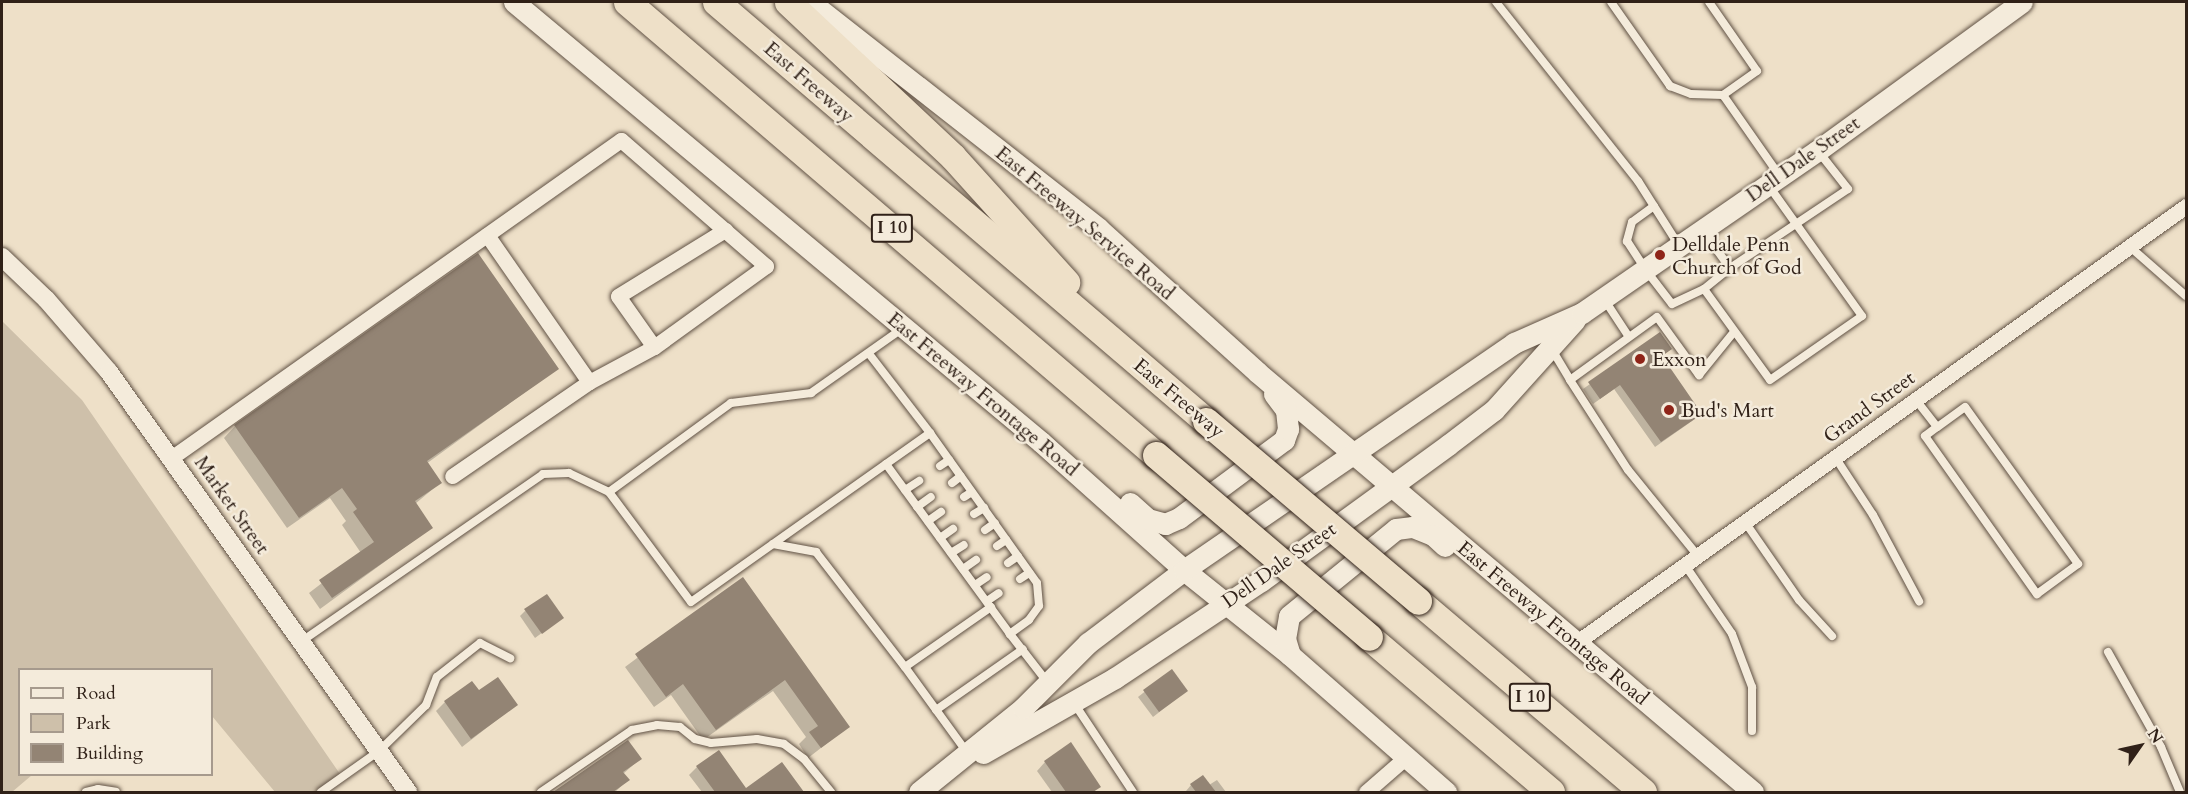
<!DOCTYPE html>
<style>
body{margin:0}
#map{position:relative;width:2188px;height:794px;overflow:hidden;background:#eee0c8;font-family:Cardo,serif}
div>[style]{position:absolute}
.green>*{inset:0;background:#cec0aa}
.shadow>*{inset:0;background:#0003}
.building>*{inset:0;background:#938474}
.roads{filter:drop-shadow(0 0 2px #605144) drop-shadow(0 0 2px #605144)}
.service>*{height:8px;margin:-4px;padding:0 4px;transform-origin:4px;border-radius:4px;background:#f4ebdb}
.minor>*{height:15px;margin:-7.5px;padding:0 7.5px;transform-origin:7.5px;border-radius:7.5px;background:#f4ebdb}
.tertiary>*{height:18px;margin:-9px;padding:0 9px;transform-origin:9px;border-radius:9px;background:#f4ebdb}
.secondary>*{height:21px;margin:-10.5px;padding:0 10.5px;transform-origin:10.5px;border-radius:10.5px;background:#f4ebdb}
.motorway>*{height:27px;margin:-13.5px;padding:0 13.5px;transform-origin:13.5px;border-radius:13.5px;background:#eee0c8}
.bridges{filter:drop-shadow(0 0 2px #302118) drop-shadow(0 0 2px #302118)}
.motorway-bridge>*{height:27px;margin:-13.5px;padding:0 13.5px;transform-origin:13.5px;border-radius:13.5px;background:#eee0c8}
.dots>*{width:16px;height:16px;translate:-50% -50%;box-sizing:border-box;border:3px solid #f4ebdb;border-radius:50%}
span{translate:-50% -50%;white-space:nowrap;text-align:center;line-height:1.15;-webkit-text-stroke:5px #f4ebdb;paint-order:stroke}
.shield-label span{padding:2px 4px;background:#f4ebdb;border:2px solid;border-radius:4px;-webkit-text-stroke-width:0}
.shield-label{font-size:18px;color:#302118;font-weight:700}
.street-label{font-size:20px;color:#302118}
.poi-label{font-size:20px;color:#302118}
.left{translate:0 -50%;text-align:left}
.frame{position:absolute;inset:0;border:3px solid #302118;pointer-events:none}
.legend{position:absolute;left:18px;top:668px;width:195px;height:108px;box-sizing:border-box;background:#f4ebdb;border:2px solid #a69a8d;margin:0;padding:8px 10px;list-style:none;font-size:18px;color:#302118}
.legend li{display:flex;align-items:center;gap:12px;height:30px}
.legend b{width:30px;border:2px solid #a69a8d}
.north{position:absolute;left:2110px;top:716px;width:60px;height:60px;-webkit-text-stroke:4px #f4ebdb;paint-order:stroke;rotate:56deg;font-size:16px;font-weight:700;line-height:24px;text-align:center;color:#302118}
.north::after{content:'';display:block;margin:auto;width:21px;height:27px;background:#302118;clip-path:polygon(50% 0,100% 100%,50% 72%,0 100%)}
</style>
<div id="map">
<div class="green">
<div style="clip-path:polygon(2px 321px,82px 400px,340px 774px,314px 792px,275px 792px,212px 716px,212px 670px,20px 670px,20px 774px,32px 775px,12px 792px,2px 792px)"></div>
</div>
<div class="shadow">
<div style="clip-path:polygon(1660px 334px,1670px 348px,1661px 357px,1695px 419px,1655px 447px,1614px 389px,1593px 404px,1583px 389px)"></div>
<div style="clip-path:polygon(557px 369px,426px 464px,440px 483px,415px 504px,431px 528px,320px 609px,309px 593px,361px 553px,342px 525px,346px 521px,330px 498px,287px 528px,224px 438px,235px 426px)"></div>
<div style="clip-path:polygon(743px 579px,848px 727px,808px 758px,799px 744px,806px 737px,773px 691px,703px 740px,671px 695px,654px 707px,625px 667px)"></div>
<div style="clip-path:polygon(525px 611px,562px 618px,535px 638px,520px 616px)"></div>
<div style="clip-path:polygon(1171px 671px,1180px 696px,1153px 717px,1138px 697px)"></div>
<div style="clip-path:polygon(479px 693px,516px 705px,462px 747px,436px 711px,445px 702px)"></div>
<div style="clip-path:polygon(628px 742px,640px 759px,623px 774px,628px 780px,615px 792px,556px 792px)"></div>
<div style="clip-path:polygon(1045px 762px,1100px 786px,1093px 792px,1052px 792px,1037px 771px)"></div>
<div style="clip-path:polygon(782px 764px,802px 792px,702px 792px,689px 775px,697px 767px,746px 790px)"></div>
<div style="clip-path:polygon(1217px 780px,1226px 792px,1186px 791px,1191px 785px,1209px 785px)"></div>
</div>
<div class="building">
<div style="clip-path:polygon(478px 253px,559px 369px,427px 461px,442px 483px,415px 501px,433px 528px,332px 598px,319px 580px,374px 542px,353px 512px,357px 509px,342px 488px,299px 518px,234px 425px)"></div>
<div style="clip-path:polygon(1660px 332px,1672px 349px,1662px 356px,1702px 414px,1661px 442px,1620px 385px,1600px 399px,1588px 382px)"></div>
<div style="clip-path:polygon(743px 577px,850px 727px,821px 748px,809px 732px,818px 726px,785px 680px,716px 730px,683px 684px,666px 697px,635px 654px)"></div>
<div style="clip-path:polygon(547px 594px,564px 618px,542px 634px,524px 609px)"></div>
<div style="clip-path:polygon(1172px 669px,1188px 691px,1159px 712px,1143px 690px)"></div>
<div style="clip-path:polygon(498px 677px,518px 705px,471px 739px,444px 701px,472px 681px,479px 690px)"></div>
<div style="clip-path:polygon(628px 740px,642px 759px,623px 772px,630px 780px,613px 792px,553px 792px)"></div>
<div style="clip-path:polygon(1071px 742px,1101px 787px,1093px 792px,1066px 792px,1044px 761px)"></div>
<div style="clip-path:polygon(719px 750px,746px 788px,782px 762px,804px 792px,715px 792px,696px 766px)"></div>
<div style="clip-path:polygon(1203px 775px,1216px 792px,1196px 792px,1190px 784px)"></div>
</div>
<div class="roads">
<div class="service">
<div style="left:1496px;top:2px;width:228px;rotate:51.6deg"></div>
<div style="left:1638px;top:181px;width:75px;rotate:57.6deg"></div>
<div style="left:1611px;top:2px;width:103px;rotate:54.9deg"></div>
<div style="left:1670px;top:86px;width:22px;rotate:21deg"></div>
<div style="left:1691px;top:94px;width:32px;rotate:2deg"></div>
<div style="left:1709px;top:2px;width:84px;rotate:55.2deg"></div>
<div style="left:1757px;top:71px;width:42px;rotate:144.8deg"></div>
<div style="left:1723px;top:95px;width:98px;rotate:55deg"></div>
<div style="left:1654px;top:206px;width:27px;rotate:144deg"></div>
<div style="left:1632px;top:222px;width:20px;rotate:105deg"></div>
<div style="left:1627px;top:241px;width:33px;rotate:57deg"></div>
<div style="left:1645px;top:269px;width:44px;rotate:52.4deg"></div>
<div style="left:1672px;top:304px;width:35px;rotate:-25deg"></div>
<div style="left:1704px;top:289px;width:112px;rotate:54deg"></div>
<div style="left:1770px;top:380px;width:112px;rotate:-34.8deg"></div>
<div style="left:1862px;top:316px;width:160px;rotate:-125.6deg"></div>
<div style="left:1703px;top:231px;width:46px;rotate:53.9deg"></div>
<div style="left:1730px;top:268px;width:142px;rotate:-33.8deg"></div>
<div style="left:1848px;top:189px;width:48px;rotate:-128.3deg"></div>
<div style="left:2130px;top:247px;width:74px;rotate:41.2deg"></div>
<div style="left:1704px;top:289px;width:33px;rotate:-39deg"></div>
<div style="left:1604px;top:299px;width:45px;rotate:56.7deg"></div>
<div style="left:1551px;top:348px;width:37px;rotate:59deg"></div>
<div style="left:870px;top:355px;width:98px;rotate:52.4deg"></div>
<div style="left:930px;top:433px;width:184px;rotate:54.5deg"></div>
<div style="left:1037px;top:583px;width:23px;rotate:85deg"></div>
<div style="left:1039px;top:606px;width:17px;rotate:126deg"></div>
<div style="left:1029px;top:620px;width:24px;rotate:144deg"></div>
<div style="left:1010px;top:634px;width:210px;rotate:-126.1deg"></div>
<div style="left:886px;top:464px;width:54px;rotate:-35.2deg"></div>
<div style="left:1916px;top:400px;width:34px;rotate:52deg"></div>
<div style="left:1937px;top:427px;width:15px;rotate:143deg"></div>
<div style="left:1925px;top:436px;width:194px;rotate:54.7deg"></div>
<div style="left:2037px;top:594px;width:51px;rotate:-36.2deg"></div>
<div style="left:2078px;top:564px;width:193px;rotate:-125.7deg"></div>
<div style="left:1965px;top:407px;width:34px;rotate:144deg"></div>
<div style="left:1835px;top:457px;width:69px;rotate:56.8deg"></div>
<div style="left:1873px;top:515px;width:98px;rotate:61.9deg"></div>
<div style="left:940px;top:466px;width:11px;rotate:-34deg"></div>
<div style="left:952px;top:483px;width:11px;rotate:-38deg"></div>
<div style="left:905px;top:490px;width:17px;rotate:-33deg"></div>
<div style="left:609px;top:492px;width:151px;rotate:-36.1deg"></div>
<div style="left:731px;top:403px;width:81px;rotate:-7.1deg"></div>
<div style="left:811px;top:393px;width:113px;rotate:-35.2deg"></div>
<div style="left:964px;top:497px;width:9px;rotate:-32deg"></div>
<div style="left:917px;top:507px;width:17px;rotate:-36deg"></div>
<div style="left:974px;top:514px;width:12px;rotate:-31deg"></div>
<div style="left:928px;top:521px;width:16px;rotate:-35deg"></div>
<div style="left:1745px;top:522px;width:95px;rotate:55.3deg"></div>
<div style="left:1799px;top:600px;width:49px;rotate:47.5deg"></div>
<div style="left:985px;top:530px;width:12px;rotate:-35deg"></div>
<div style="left:940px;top:538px;width:16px;rotate:-35deg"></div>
<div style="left:773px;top:544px;width:44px;rotate:10.5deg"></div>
<div style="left:816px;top:552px;width:145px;rotate:52.3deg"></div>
<div style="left:997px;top:546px;width:11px;rotate:-34deg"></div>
<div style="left:951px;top:553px;width:15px;rotate:-32deg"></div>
<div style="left:1698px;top:556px;width:111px;rotate:-129.1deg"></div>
<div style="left:1628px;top:470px;width:107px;rotate:-122.8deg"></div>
<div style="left:1570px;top:380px;width:107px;rotate:-35.9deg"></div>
<div style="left:1657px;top:317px;width:72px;rotate:54.1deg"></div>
<div style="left:1699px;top:375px;width:55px;rotate:-50.9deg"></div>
<div style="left:1008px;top:563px;width:12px;rotate:-35deg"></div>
<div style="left:1685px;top:565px;width:83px;rotate:55.7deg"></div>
<div style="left:1732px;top:634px;width:57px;rotate:69.3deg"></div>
<div style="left:1752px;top:687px;width:44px;rotate:90deg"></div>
<div style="left:963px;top:569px;width:16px;rotate:-35deg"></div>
<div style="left:1020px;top:579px;width:11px;rotate:-34deg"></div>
<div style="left:975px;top:585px;width:14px;rotate:-34deg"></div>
<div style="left:987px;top:601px;width:14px;rotate:-34deg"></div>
<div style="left:1010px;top:634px;width:62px;rotate:52.2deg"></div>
<div style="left:302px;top:641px;width:293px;rotate:-34.7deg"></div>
<div style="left:543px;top:474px;width:26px;rotate:-2deg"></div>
<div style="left:569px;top:473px;width:44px;rotate:25.4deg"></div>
<div style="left:609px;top:492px;width:137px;rotate:53.3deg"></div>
<div style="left:691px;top:602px;width:239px;rotate:-35.3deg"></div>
<div style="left:2108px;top:652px;width:109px;rotate:60.8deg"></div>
<div style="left:2161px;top:747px;width:49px;rotate:67.1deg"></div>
<div style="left:1074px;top:703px;width:107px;rotate:56.5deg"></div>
<div style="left:936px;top:710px;width:106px;rotate:-35deg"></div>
<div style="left:966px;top:751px;width:104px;rotate:-126deg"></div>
<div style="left:905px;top:667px;width:105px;rotate:-34.9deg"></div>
<div style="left:86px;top:792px;width:12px;rotate:-14deg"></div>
<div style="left:98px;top:789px;width:18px;rotate:9deg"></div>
<div style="left:321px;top:792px;width:71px;rotate:-35.3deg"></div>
<div style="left:379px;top:751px;width:66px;rotate:-44.4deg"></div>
<div style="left:426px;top:705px;width:30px;rotate:-69deg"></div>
<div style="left:437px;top:677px;width:55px;rotate:-38.3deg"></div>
<div style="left:480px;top:643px;width:34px;rotate:27deg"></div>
<div style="left:541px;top:792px;width:110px;rotate:-34.3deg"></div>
<div style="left:632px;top:730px;width:25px;rotate:-11deg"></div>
<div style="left:657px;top:725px;width:23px;rotate:5deg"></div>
<div style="left:680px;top:727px;width:19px;rotate:39deg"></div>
<div style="left:695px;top:739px;width:16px;rotate:14deg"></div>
<div style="left:711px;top:743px;width:46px;rotate:-5deg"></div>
<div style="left:757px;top:739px;width:27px;rotate:10deg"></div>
<div style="left:784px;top:744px;width:25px;rotate:37deg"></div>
<div style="left:804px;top:759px;width:43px;rotate:50.7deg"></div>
</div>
<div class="minor">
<div style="left:487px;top:235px;width:179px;rotate:55.2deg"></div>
<div style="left:654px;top:347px;width:62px;rotate:-125.2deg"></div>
<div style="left:618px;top:296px;width:126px;rotate:-31.7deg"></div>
<div style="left:171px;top:458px;width:551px;rotate:-35.25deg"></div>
<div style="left:621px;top:140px;width:192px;rotate:41deg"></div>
<div style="left:766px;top:266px;width:138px;rotate:144.1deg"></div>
<div style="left:654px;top:347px;width:74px;rotate:151.7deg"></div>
<div style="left:589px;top:382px;width:166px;rotate:145.5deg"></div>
<div style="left:1577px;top:642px;width:749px;rotate:-35.6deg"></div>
<div style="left:1366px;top:792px;width:52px;rotate:-41.1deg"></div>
</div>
<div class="tertiary">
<div style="left:2px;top:257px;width:61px;rotate:43.7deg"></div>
<div style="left:46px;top:299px;width:96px;rotate:49.2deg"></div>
<div style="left:109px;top:372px;width:516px;rotate:54.55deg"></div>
</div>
<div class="secondary">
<div style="left:514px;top:2px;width:687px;rotate:39.86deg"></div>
<div style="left:1041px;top:442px;width:192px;rotate:41.8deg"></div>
<div style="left:1184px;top:570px;width:136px;rotate:38.7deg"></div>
<div style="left:1290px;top:655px;width:208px;rotate:41.3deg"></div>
<div style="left:810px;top:2px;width:367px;rotate:38.1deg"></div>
<div style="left:1099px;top:229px;width:213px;rotate:42.1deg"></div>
<div style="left:1257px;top:372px;width:650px;rotate:40.26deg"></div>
<div style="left:1130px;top:503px;width:24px;rotate:42deg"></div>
<div style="left:1148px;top:519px;width:18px;rotate:16deg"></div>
<div style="left:1165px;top:524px;width:15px;rotate:-23deg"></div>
<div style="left:1179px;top:518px;width:131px;rotate:-36.6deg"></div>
<div style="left:1284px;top:440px;width:12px;rotate:-70deg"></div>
<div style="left:1288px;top:429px;width:19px;rotate:-96deg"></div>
<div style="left:1286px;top:410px;width:20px;rotate:-127deg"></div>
<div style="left:1290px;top:655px;width:17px;rotate:-107deg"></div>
<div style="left:1285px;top:639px;width:23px;rotate:-80deg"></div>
<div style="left:1289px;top:616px;width:138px;rotate:-39.1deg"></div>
<div style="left:1396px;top:529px;width:17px;rotate:-7deg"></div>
<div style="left:1413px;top:527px;width:22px;rotate:22deg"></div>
<div style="left:1433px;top:535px;width:16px;rotate:43deg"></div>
<div style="left:983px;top:753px;width:152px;rotate:-29.6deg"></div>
<div style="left:1115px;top:678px;width:175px;rotate:-33.6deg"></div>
<div style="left:1261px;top:581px;width:231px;rotate:-36deg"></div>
<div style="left:1448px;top:445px;width:58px;rotate:-37.3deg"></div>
<div style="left:1494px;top:410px;width:121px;rotate:-48deg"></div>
<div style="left:919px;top:792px;width:134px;rotate:-38.9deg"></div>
<div style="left:1023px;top:708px;width:92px;rotate:-45deg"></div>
<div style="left:1088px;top:643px;width:121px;rotate:-37.2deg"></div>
<div style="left:1184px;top:570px;width:401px;rotate:-34.5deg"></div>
<div style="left:1514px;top:343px;width:74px;rotate:-23.8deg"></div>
<div style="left:1582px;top:313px;width:285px;rotate:-34.6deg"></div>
<div style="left:1817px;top:151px;width:253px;rotate:-36deg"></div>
</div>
<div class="motorway">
<div style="left:627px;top:2px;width:696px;rotate:40.57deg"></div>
<div style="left:716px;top:2px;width:645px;rotate:40.53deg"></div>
<div style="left:788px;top:2px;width:226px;rotate:43.2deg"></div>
<div style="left:953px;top:157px;width:169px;rotate:47.9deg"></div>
<div style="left:1418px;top:601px;width:295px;rotate:40.3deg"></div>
<div style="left:1369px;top:637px;width:239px;rotate:40.4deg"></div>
</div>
</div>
<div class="bridges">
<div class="motorway-bridge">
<div style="left:1206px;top:421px;width:278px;rotate:40.3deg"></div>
<div style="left:1156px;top:455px;width:280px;rotate:40.5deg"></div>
</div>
</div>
<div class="dots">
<div style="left:1660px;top:255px;background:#8f2418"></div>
<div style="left:1640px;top:359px;background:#8f2418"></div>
<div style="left:1669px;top:410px;background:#8f2418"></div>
</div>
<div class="shield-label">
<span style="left:892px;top:228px">I 10</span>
<span style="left:1530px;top:697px">I 10</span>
</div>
<div class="street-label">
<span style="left:809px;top:82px;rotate:41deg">East Freeway</span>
<span style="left:1803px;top:159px;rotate:-35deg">Dell Dale Street</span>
<span style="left:1085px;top:223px;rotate:40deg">East Freeway Service Road</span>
<span style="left:983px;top:394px;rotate:40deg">East Freeway Frontage Road</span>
<span style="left:1179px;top:398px;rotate:40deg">East Freeway</span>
<span style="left:1869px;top:407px;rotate:-36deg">Grand Street</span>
<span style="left:232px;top:505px;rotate:55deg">Market Street</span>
<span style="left:1279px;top:565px;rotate:-35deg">Dell Dale Street</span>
<span style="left:1553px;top:623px;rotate:40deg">East Freeway Frontage Road</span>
</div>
<div class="poi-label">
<span class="left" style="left:1672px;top:256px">Delldale Penn<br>Church of God</span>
<span class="left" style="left:1652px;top:359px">Exxon</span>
<span class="left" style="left:1681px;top:410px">Bud's Mart</span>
</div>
<div class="frame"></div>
<ul class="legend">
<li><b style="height:8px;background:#f4ebdb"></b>Road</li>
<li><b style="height:16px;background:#cec0aa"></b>Park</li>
<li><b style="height:16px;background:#938474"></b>Building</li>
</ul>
<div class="north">N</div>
</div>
